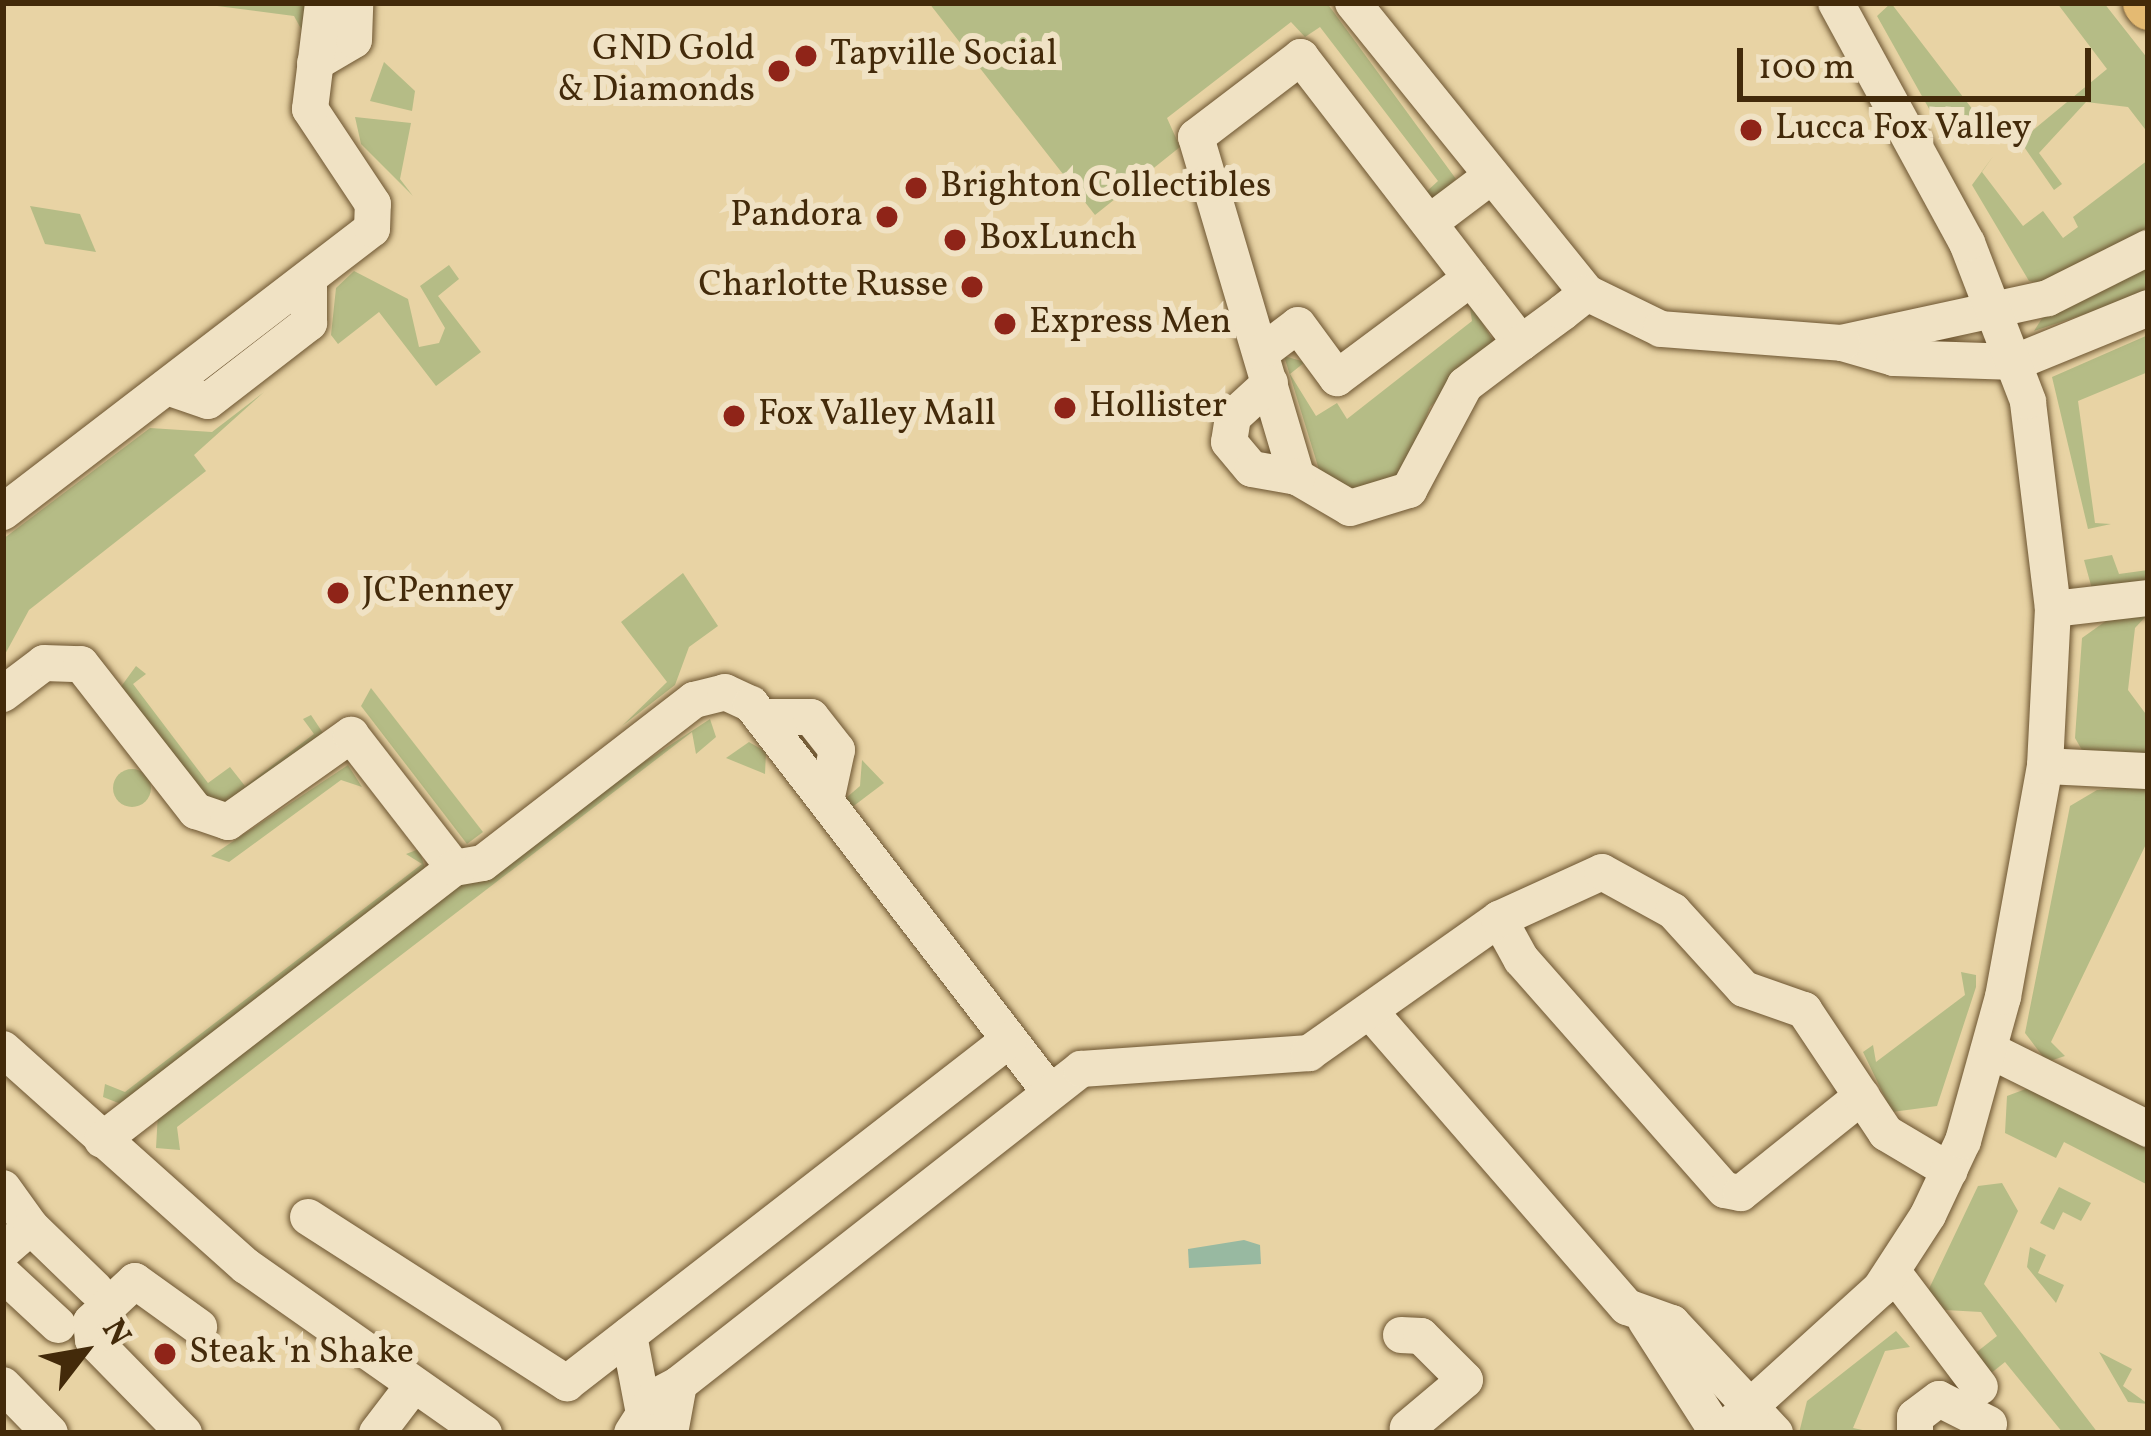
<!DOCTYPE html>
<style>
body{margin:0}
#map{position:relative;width:2151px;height:1436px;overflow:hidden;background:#e8d3a4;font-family:Vollkorn,serif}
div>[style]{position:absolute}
.green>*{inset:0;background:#b5bc86}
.round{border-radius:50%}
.water>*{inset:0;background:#98b9a1}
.roads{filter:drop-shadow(0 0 3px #6c5430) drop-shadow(0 0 3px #6c5430)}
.minor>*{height:36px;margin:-18px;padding:0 18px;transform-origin:18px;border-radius:18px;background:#f0e2c4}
.major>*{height:45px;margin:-22.5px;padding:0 22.5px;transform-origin:22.5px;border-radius:22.5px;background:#e4ba72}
.dots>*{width:33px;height:33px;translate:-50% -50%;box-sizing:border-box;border:6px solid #f0e2c4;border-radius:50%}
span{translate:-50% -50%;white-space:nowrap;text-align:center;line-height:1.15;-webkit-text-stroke:12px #f0e2c4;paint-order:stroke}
.poi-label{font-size:36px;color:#432a0a}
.right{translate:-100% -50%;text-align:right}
.left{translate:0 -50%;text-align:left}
.frame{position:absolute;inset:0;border:6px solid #432a0a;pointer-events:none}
.north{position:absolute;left:24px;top:1292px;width:120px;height:120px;-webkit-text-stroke:9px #f0e2c4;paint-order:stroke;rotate:59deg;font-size:33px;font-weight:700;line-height:48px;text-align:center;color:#432a0a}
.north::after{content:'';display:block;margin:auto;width:42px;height:54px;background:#432a0a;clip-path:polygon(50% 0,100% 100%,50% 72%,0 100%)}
.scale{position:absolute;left:1737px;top:48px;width:354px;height:54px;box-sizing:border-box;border:6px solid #432a0a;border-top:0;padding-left:15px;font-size:36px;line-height:42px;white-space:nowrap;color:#432a0a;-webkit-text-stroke:9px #f0e2c4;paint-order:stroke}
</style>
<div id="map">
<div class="green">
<div style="clip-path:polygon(194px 3px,310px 3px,305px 36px,294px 16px)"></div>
<div style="clip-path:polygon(929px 3px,1327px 3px,1456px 179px,1433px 201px,1425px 193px,1438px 181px,1320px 27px,1305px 37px,1291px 22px,1167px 118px,1180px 147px,1095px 215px)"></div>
<div style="clip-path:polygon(1891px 3px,1983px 123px,2001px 117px,1968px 141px,1946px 139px,1877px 16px)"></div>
<div style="clip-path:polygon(2057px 3px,2104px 3px,2148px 59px,2148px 133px,2128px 107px,2086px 102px,2039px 153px,2062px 184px,2054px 190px,2020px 141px,2107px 69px)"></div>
<div style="clip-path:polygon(384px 62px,415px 91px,412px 111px,370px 101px)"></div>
<div style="clip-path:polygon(355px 117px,411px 123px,400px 179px,413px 196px,361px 144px)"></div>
<div style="clip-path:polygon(1994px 155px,1982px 172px,2023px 226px,2043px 211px,2063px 238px,2078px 227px,2073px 217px,2148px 160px,2148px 228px,2045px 284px,2029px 281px,1972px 185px)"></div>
<div style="clip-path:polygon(30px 206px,80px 214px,96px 252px,45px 244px)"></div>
<div style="clip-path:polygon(2148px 262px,2148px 293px,2034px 331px,2044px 315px)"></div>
<div style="clip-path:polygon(449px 265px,459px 279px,438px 296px,481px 352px,436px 386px,379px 312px,338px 344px,331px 335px,336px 288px,354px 271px,408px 299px,419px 347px,439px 343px,445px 328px,420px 286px)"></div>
<div style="clip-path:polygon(1469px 301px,1494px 342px,1430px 407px,1404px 474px,1356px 494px,1320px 473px,1284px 356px,1305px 362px,1290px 374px,1316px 416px,1337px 403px,1347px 419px,1472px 321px)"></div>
<div style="clip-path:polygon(2148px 335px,2148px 372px,2078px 401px,2095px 523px,2111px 524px,2088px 529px,2052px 377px)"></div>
<div style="clip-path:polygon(264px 392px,194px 455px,206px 471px,29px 610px,3px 658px,3px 539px,150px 428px,212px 432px)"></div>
<div style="clip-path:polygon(2112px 555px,2119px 574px,2148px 570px,2148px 587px,2092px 589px,2084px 560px)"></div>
<div style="clip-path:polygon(683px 573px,718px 626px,689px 647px,675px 685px,622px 726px,667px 682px,621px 622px)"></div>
<div style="clip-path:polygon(2148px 614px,2135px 628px,2128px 690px,2148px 717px,2148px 757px,2086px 757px,2075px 738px,2082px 638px,2110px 618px)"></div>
<div style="clip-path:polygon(136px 666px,146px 674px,133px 684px,208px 783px,230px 767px,245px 786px,314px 734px,303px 719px,311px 715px,323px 733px,229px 803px,209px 799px,120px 688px)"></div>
<div style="clip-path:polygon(371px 688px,483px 832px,467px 844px,361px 706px)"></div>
<div style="clip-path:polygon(710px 719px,716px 737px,696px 754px,692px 732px,177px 1127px,180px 1150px,156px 1148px,158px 1113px,452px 888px)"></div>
<div style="clip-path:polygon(749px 742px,766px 752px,765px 774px,726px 758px)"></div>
<div style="clip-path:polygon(862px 760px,884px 783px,851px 808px,846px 798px,860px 786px)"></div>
<div style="clip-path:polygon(348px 765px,362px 787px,341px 780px,229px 862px,211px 856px)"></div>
<div class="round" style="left:113px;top:769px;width:38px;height:38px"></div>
<div style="clip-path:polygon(2148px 785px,2148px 840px,2051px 1042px,2065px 1056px,2047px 1062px,2025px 1033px,2070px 806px,2097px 790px)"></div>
<div style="clip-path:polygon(419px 849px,425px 868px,121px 1104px,103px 1097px,105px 1084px,125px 1092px,422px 864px,406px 854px)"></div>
<div style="clip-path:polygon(1961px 972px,1976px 975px,1976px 987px,1937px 1106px,1892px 1112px,1863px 1052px,1873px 1045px,1876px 1062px,1965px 995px)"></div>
<div style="clip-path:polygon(2031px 1087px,2148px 1141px,2148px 1185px,2064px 1142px,2056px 1158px,2005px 1133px,2007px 1096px)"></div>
<div style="clip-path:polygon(2002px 1183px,2018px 1211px,1984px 1284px,2098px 1433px,2063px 1433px,2005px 1362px,1990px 1374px,1973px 1355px,1997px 1336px,1981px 1312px,1945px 1310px,1927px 1293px,1978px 1186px)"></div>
<div style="clip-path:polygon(2059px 1187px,2091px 1203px,2081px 1221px,2063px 1212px,2054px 1230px,2040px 1223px)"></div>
<div style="clip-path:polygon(2030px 1247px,2046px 1255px,2038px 1273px,2064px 1285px,2056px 1303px,2027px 1267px)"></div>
<div style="clip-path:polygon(1896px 1331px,1910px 1347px,1885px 1351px,1853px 1428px,1877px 1433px,1799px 1433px,1807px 1401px)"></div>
<div style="clip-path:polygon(2099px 1352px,2132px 1369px,2123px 1386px,2148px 1404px,2128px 1402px)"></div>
</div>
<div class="water">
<div style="clip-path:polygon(1244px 1240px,1260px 1245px,1261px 1264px,1189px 1268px,1188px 1249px)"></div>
</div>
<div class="roads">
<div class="minor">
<div style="left:1353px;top:3px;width:373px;rotate:51.1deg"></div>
<div style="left:315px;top:63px;width:45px;rotate:-30.5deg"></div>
<div style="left:354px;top:40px;width:37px;rotate:-88deg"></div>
<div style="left:1429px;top:223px;width:75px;rotate:-36.9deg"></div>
<div style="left:2148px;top:248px;width:112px;rotate:153.4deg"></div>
<div style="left:2048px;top:298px;width:211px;rotate:167.7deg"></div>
<div style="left:1842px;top:343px;width:54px;rotate:16.1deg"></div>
<div style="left:1894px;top:358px;width:122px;rotate:1.9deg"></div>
<div style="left:2016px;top:362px;width:143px;rotate:-22.2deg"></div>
<div style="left:1521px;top:343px;width:361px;rotate:-127.6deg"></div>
<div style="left:1301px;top:57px;width:132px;rotate:142.7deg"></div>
<div style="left:1196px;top:137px;width:355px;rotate:73.5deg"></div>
<div style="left:1297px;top:477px;width:61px;rotate:30.3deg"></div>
<div style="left:1350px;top:508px;width:62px;rotate:-17deg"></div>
<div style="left:1409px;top:490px;width:119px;rotate:-61.9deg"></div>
<div style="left:1465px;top:385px;width:70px;rotate:-36.9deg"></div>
<div style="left:1521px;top:343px;width:52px;rotate:-36.4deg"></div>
<div style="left:1563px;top:312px;width:31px;rotate:-38deg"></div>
<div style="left:1587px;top:293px;width:82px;rotate:25.9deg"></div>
<div style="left:1661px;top:329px;width:182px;rotate:4.4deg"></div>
<div style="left:1261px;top:353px;width:46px;rotate:-37.1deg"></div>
<div style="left:1298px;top:325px;width:66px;rotate:53.7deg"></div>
<div style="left:1337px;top:378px;width:167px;rotate:-36.7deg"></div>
<div style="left:1270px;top:383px;width:50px;rotate:137.4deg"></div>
<div style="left:1233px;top:417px;width:25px;rotate:99deg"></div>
<div style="left:1229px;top:442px;width:35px;rotate:50deg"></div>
<div style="left:1252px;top:469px;width:46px;rotate:10.1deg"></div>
<div style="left:167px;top:387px;width:43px;rotate:18.9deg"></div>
<div style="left:208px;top:401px;width:128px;rotate:-37.7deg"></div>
<div style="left:309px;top:323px;width:43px;rotate:-90deg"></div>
<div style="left:3px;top:512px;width:465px;rotate:-37.5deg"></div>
<div style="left:372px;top:229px;width:25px;rotate:-88deg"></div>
<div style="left:373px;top:204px;width:114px;rotate:-123.6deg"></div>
<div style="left:310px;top:109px;width:107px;rotate:-83deg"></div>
<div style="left:2053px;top:609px;width:96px;rotate:-6.6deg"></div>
<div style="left:3px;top:694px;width:51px;rotate:-37.1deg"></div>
<div style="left:44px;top:663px;width:37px;rotate:2deg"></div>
<div style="left:81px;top:664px;width:187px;rotate:52deg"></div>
<div style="left:196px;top:811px;width:34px;rotate:19deg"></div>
<div style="left:228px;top:822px;width:151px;rotate:-35.3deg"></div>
<div style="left:351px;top:735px;width:168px;rotate:52.2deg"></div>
<div style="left:761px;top:717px;width:50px"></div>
<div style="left:811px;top:717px;width:42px;rotate:51.8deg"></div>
<div style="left:837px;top:750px;width:52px;rotate:102.2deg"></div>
<div style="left:2045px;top:766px;width:103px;rotate:2.8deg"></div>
<div style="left:1499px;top:919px;width:46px;rotate:61.2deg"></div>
<div style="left:1521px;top:959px;width:308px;rotate:48.6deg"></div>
<div style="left:1725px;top:1190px;width:16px;rotate:11deg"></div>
<div style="left:1741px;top:1193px;width:155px;rotate:-38.7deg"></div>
<div style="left:1373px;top:1015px;width:387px;rotate:49deg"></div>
<div style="left:1627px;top:1307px;width:48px;rotate:19.6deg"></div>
<div style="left:1672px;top:1323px;width:151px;rotate:46.9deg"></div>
<div style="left:3px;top:1049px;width:326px;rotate:41.8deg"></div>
<div style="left:246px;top:1266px;width:291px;rotate:35.1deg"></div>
<div style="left:1989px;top:1050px;width:178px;rotate:26.4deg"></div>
<div style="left:102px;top:1140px;width:445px;rotate:-37.7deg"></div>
<div style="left:454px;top:868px;width:29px;rotate:-10deg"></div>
<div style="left:483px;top:863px;width:267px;rotate:-37.7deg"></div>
<div style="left:694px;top:700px;width:32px;rotate:-14deg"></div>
<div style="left:725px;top:692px;width:29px;rotate:25deg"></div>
<div style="left:751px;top:704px;width:487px;rotate:52.4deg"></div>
<div style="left:3px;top:1188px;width:48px;rotate:54.3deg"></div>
<div style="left:308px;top:1217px;width:308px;rotate:32.7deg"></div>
<div style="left:567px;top:1383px;width:559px;rotate:-37.81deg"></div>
<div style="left:3px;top:1251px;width:37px;rotate:-41deg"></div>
<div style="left:31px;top:1227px;width:89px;rotate:44.1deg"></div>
<div style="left:1893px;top:1272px;width:144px;rotate:52.9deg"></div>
<div style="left:3px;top:1274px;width:75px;rotate:42.8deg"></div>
<div style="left:1646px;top:1321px;width:133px;rotate:57.3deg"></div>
<div style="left:629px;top:1335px;width:80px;rotate:79.2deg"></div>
<div style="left:1401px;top:1335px;width:20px;rotate:3deg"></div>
<div style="left:1421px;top:1336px;width:62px;rotate:45deg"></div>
<div style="left:1465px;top:1380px;width:75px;rotate:139.9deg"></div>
<div style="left:679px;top:1384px;width:511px;rotate:-38.08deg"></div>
<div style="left:1081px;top:1069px;width:229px;rotate:-4deg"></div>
<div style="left:1309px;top:1053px;width:232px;rotate:-35.2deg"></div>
<div style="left:1499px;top:919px;width:113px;rotate:-24.5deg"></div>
<div style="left:1602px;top:872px;width:81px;rotate:28.8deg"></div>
<div style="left:1673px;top:911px;width:105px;rotate:47.7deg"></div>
<div style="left:1744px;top:989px;width:64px;rotate:19.3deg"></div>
<div style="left:1804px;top:1010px;width:148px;rotate:56.3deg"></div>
<div style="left:1886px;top:1133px;width:74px;rotate:30.7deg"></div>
<div style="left:3px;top:1385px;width:67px;rotate:45.6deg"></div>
<div style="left:184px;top:1433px;width:130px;rotate:-134.4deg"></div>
<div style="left:93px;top:1340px;width:18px;rotate:-96deg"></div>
<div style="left:91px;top:1322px;width:60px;rotate:-43deg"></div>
<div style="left:135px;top:1281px;width:79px;rotate:35.7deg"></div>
<div style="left:377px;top:1433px;width:58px;rotate:-52.7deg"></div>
<div style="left:632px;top:1433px;width:43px;rotate:-57.4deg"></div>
<div style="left:655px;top:1397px;width:27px;rotate:-28deg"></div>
<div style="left:679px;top:1384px;width:50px;rotate:100.4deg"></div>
<div style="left:1721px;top:1433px;width:215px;rotate:-42.2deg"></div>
<div style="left:1880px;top:1289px;width:88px;rotate:-57deg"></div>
<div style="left:1928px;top:1215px;width:82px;rotate:-64.7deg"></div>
<div style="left:1963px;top:1141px;width:149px;rotate:-74.5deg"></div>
<div style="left:2003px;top:997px;width:235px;rotate:-79.7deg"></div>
<div style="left:2045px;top:766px;width:157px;rotate:-87.1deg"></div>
<div style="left:2053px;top:609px;width:209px;rotate:-96.9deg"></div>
<div style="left:2028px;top:401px;width:169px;rotate:-111.1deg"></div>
<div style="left:1967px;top:243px;width:273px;rotate:-118.6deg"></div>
<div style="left:1915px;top:1433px;width:16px;rotate:-90deg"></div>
<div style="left:1915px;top:1417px;width:30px;rotate:-37deg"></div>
<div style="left:1939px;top:1399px;width:56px;rotate:26.6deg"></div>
</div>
<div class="major">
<div style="left:2145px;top:3px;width:5px;rotate:53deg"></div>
</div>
</div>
<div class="dots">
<div style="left:806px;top:56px;background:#8f2418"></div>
<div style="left:779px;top:71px;background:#8f2418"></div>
<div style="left:1751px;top:130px;background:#8f2418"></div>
<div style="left:916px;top:188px;background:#8f2418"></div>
<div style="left:887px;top:217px;background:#8f2418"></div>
<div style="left:955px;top:240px;background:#8f2418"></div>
<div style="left:972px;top:287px;background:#8f2418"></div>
<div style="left:1005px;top:324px;background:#8f2418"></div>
<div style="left:1065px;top:408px;background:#8f2418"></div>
<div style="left:734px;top:416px;background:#8f2418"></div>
<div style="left:338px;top:593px;background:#8f2418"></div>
<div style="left:165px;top:1354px;background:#8f2418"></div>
</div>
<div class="poi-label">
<span class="right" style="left:755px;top:71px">GND Gold<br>&amp; Diamonds</span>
<span class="left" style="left:830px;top:56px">Tapville Social</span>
<span class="left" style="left:1775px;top:130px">Lucca Fox Valley</span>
<span class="left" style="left:940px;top:188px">Brighton Collectibles</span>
<span class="right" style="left:863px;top:217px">Pandora</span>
<span class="left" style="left:979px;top:240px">BoxLunch</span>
<span class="right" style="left:948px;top:287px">Charlotte Russe</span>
<span class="left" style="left:1029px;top:324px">Express Men</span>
<span class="left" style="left:1089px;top:408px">Hollister</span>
<span class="left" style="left:758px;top:416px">Fox Valley Mall</span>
<span class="left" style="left:362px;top:593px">JCPenney</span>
<span class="left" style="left:189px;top:1354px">Steak 'n Shake</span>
</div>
<div class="frame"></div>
<div class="north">N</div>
<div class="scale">100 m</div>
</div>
